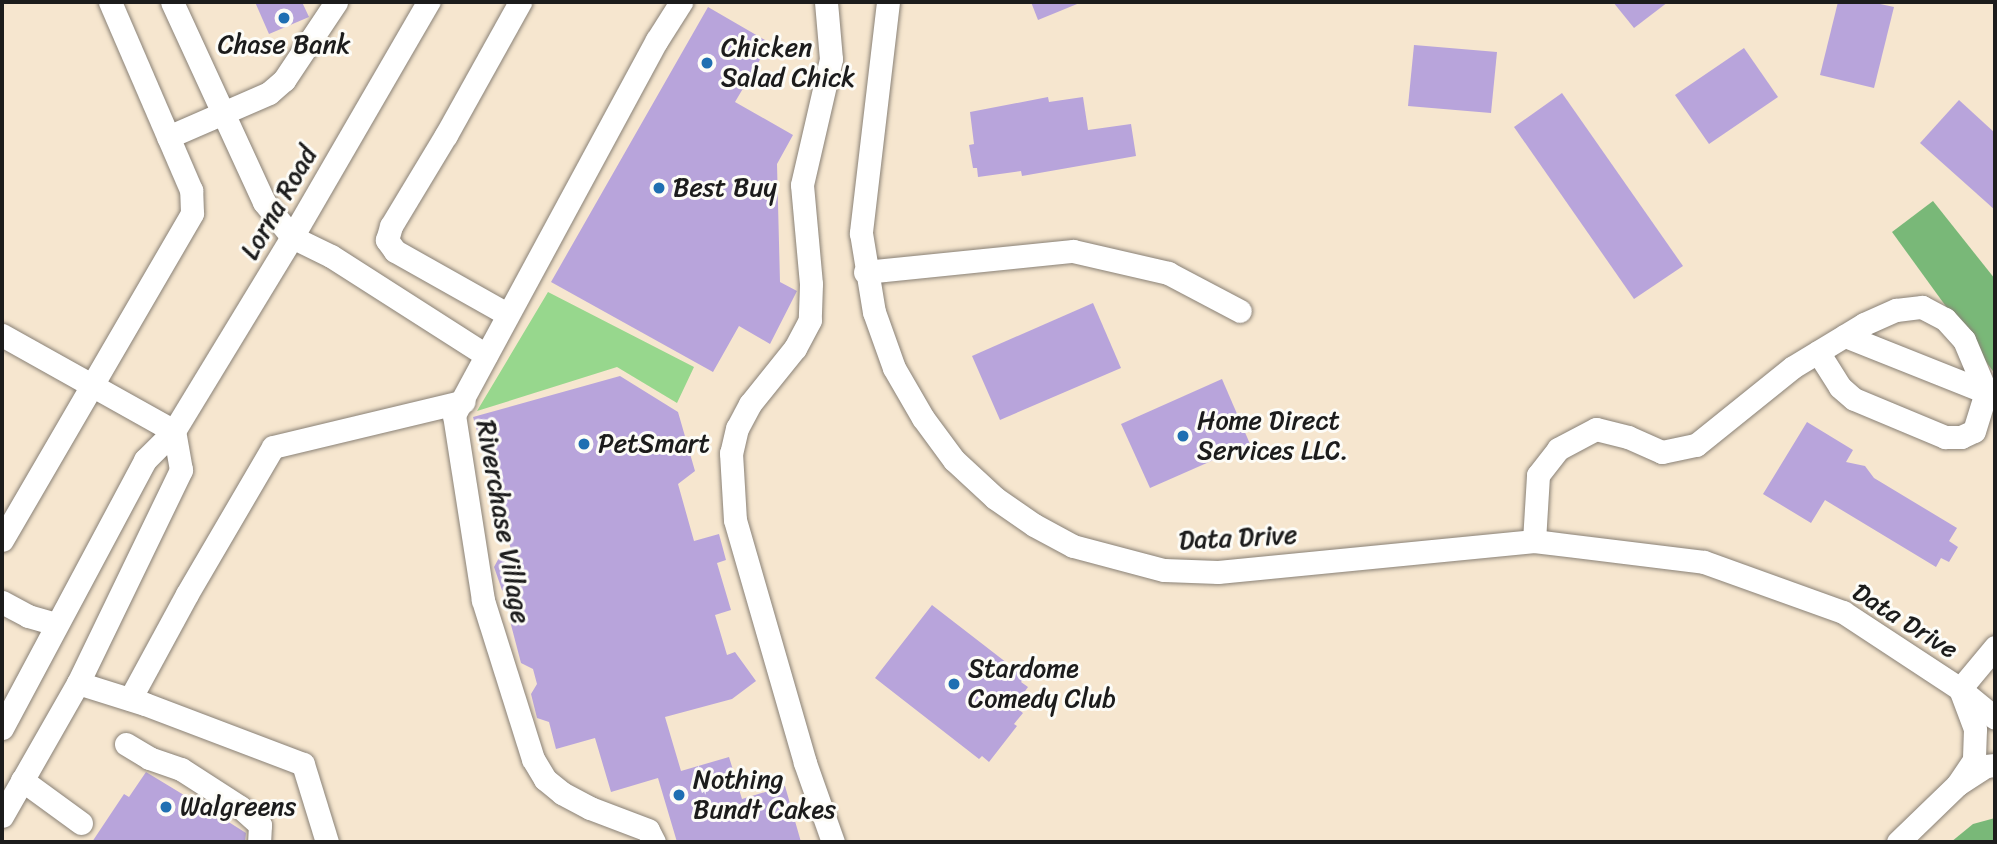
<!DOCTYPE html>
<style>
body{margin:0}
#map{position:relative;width:1997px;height:844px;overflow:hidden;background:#f6e6cf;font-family:Sriracha,sans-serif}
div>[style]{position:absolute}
.green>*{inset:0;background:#97d78d}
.forest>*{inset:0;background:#79b878}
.building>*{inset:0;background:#b8a4db}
.roads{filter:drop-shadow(0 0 2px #898176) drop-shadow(0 0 2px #898176)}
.minor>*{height:23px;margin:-11.5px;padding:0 11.5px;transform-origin:11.5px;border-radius:11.5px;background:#fff}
.dots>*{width:19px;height:19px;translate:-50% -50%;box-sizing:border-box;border:4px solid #fdfcf7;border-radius:50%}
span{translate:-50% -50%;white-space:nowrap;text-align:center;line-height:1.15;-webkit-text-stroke:6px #fdfcf7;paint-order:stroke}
.poi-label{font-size:26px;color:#1c1c1c}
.left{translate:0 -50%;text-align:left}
.street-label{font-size:26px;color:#1c1c1c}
.frame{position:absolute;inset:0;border:4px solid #1c1c1c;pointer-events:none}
</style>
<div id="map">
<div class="green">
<div style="clip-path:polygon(548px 292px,694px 367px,677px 403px,617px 367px,477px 411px)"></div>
</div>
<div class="forest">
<div style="clip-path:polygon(1933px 201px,1995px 279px,1995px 374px,1892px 232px)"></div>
<div style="clip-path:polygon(1995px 818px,1995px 842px,1951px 842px,1973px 824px)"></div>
</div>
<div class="building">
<div style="clip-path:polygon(255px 2px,302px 2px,309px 17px,269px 34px)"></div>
<div style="clip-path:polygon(1031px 2px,1082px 2px,1038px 20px)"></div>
<div style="clip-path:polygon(1613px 2px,1668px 2px,1634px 28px)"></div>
<div style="clip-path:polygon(1838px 2px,1871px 2px,1894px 7px,1874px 88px,1820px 75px)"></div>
<div style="clip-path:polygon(708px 7px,770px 43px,735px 102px,793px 135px,777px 164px,780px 282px,797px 291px,770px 344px,739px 326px,713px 372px,551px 282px)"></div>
<div style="clip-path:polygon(1414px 45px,1497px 52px,1491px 113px,1408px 106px)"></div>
<div style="clip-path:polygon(1744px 48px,1778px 97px,1709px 144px,1675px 95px)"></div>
<div style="clip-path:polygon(1562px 93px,1683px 266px,1634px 299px,1514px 127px)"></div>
<div style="clip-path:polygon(1048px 97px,1049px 102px,1083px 97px,1088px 130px,1131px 124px,1136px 156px,1022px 176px,1021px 171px,978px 177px,977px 168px,973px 168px,969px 145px,974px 144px,970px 112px)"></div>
<div style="clip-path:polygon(1959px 100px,1995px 133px,1995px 210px,1920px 143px)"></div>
<div style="clip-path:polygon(1093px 303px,1121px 368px,1000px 420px,972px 356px)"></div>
<div style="clip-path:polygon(620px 376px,678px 412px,695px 471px,678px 484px,694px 541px,719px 534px,726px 560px,717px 563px,731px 610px,715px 615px,727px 655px,735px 652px,756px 681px,732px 699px,665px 717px,681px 771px,729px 757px,742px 799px,785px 786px,801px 842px,677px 842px,658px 778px,611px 792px,595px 738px,556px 749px,549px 722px,537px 718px,531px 694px,537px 684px,533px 669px,521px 663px,510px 621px,516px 609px,512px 596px,502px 590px,494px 567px,500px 556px,512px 553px,473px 417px)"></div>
<div style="clip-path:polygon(1222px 379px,1250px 444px,1150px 488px,1121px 424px)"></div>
<div style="clip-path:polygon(1807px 422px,1853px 450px,1846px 462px,1865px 466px,1874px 478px,1957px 528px,1949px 541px,1958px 547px,1949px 562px,1941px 558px,1936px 567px,1825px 500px,1811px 523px,1763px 494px)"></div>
<div style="clip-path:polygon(932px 605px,1025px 677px,1021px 682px,1028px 687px,1014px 706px,1023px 713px,1014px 724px,1017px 726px,989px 762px,982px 756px,979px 759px,875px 678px)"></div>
<div style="clip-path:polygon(146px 772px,202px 806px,205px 801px,219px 810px,216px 814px,246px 833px,245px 842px,92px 842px,124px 794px,129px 797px)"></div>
</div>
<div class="roads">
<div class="minor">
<div style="left:172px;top:2px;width:220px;rotate:65.3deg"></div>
<div style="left:264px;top:202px;width:45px;rotate:51.3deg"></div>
<div style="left:292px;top:237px;width:43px;rotate:26deg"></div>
<div style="left:331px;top:256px;width:184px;rotate:32.6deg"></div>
<div style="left:826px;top:2px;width:57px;rotate:85deg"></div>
<div style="left:831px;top:59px;width:129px;rotate:103deg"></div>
<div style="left:802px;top:185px;width:99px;rotate:84.8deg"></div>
<div style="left:811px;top:284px;width:36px;rotate:92deg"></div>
<div style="left:810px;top:320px;width:32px;rotate:118deg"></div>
<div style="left:795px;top:348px;width:72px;rotate:128.8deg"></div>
<div style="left:750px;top:404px;width:27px;rotate:118deg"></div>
<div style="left:737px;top:428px;width:26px;rotate:103deg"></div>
<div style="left:731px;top:453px;width:67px;rotate:86.6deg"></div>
<div style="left:735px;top:520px;width:253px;rotate:73.9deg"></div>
<div style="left:805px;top:763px;width:84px;rotate:70.5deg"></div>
<div style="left:888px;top:2px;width:233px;rotate:96.7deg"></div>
<div style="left:861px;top:233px;width:80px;rotate:80.7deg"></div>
<div style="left:874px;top:312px;width:59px;rotate:70.3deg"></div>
<div style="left:894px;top:368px;width:58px;rotate:59.9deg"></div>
<div style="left:923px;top:418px;width:52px;rotate:53.6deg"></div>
<div style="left:954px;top:460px;width:56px;rotate:42.8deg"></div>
<div style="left:995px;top:498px;width:47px;rotate:34.7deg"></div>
<div style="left:1034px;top:525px;width:44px;rotate:28.3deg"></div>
<div style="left:1073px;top:546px;width:94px;rotate:14.8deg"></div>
<div style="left:1164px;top:570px;width:54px;rotate:2.1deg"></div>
<div style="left:1218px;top:572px;width:318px;rotate:-5.6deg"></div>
<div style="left:1534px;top:541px;width:171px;rotate:7deg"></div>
<div style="left:1704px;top:562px;width:148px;rotate:19.8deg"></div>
<div style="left:1843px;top:612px;width:140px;rotate:33.3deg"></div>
<div style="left:1960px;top:689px;width:45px;rotate:39.6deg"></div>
<div style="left:168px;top:137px;width:110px;rotate:-23.5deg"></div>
<div style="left:269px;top:93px;width:20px;rotate:-41deg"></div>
<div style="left:284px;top:80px;width:94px;rotate:-56.3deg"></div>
<div style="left:865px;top:272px;width:209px;rotate:-5.8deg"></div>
<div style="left:1073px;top:251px;width:98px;rotate:13deg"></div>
<div style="left:1168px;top:273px;width:81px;rotate:27.8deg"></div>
<div style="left:507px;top:314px;width:129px;rotate:-150.6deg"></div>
<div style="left:395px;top:251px;width:14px;rotate:-126deg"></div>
<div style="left:387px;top:240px;width:15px;rotate:-74deg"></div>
<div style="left:391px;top:226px;width:106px;rotate:-58.9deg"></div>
<div style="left:446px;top:135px;width:152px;rotate:-60.9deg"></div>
<div style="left:2px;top:335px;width:197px;rotate:29.2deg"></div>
<div style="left:1818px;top:352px;width:41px;rotate:57.8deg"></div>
<div style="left:1840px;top:387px;width:18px;rotate:41deg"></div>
<div style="left:1854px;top:399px;width:99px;rotate:22.7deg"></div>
<div style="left:1945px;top:437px;width:16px"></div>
<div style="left:1961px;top:437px;width:14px;rotate:-25deg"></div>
<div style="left:1974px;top:431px;width:41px;rotate:-72.9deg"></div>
<div style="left:1986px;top:392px;width:152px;rotate:-158.3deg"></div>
<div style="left:2px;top:540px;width:378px;rotate:-59.8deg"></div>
<div style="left:192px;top:213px;width:23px;rotate:-92deg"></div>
<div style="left:191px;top:190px;width:205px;rotate:-113.3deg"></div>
<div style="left:1534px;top:541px;width:66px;rotate:-86.5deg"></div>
<div style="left:1538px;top:475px;width:33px;rotate:-52deg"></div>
<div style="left:1558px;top:449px;width:43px;rotate:-27.8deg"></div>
<div style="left:1596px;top:429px;width:33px;rotate:14deg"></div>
<div style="left:1628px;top:437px;width:37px;rotate:24deg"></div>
<div style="left:1662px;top:452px;width:35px;rotate:-12deg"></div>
<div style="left:1696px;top:445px;width:124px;rotate:-38.8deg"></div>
<div style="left:1793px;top:367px;width:83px;rotate:-31.2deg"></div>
<div style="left:1864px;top:324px;width:35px;rotate:-24deg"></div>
<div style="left:1896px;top:310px;width:26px;rotate:-7deg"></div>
<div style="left:1922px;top:307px;width:26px;rotate:28deg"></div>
<div style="left:1945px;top:319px;width:28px;rotate:48deg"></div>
<div style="left:1964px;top:340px;width:56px;rotate:67.1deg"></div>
<div style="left:1986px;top:392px;width:10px;rotate:24deg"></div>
<div style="left:2px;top:602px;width:30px;rotate:28deg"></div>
<div style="left:28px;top:616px;width:29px;rotate:16deg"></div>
<div style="left:1995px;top:647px;width:55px;rotate:129.8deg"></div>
<div style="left:1960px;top:689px;width:43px;rotate:69.4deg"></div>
<div style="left:1975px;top:729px;width:31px;rotate:92deg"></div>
<div style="left:1974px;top:760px;width:29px;rotate:124deg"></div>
<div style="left:1958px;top:784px;width:33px;rotate:-33deg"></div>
<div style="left:1986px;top:766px;width:9px;rotate:-6deg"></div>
<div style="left:78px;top:683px;width:70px;rotate:17.4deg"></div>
<div style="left:145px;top:704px;width:169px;rotate:20.8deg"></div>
<div style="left:303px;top:764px;width:82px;rotate:72.9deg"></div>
<div style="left:130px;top:699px;width:119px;rotate:-61.5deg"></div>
<div style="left:187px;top:594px;width:170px;rotate:-59.7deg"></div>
<div style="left:273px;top:447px;width:196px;rotate:-13.5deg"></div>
<div style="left:2px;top:728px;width:304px;rotate:-61.9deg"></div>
<div style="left:145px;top:460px;width:41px;rotate:-45deg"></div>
<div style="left:174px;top:431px;width:227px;rotate:-58.7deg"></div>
<div style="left:292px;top:237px;width:272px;rotate:-59.9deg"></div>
<div style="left:126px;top:744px;width:27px;rotate:31deg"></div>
<div style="left:149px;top:758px;width:34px;rotate:19deg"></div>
<div style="left:181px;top:769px;width:70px;rotate:32.8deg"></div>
<div style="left:240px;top:807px;width:27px;rotate:42deg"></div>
<div style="left:260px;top:825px;width:17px;rotate:93deg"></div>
<div style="left:22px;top:780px;width:73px;rotate:36.1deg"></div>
<div style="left:2px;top:816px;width:153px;rotate:-60.3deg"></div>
<div style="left:78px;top:683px;width:237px;rotate:-64.2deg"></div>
<div style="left:181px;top:470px;width:40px;rotate:-100deg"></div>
<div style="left:654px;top:842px;width:13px;rotate:-117deg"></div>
<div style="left:648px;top:830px;width:62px;rotate:-159.2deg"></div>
<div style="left:590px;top:808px;width:32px;rotate:-152deg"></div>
<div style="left:562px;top:793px;width:22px;rotate:-141deg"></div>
<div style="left:545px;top:779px;width:23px;rotate:-121deg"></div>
<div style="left:533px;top:759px;width:167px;rotate:-107.5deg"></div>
<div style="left:483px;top:600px;width:187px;rotate:-98.9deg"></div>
<div style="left:454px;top:415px;width:426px;rotate:-61.6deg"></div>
<div style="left:657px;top:40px;width:45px;rotate:-57.7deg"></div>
<div style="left:1898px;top:842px;width:83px;rotate:-44deg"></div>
</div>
</div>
<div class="dots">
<div style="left:284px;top:18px;background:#1f6fb2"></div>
<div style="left:707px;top:63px;background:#1f6fb2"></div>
<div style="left:659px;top:188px;background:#1f6fb2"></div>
<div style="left:1183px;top:436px;background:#1f6fb2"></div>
<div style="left:584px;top:444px;background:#1f6fb2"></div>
<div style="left:954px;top:684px;background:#1f6fb2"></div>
<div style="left:679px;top:795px;background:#1f6fb2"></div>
<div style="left:166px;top:807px;background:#1f6fb2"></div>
</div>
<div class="poi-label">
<span style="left:284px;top:45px">Chase Bank</span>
<span class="left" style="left:721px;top:63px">Chicken<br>Salad Chick</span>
<span class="left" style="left:673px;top:188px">Best Buy</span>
<span class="left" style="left:1197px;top:436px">Home Direct<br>Services LLC.</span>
<span class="left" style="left:598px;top:444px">PetSmart</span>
<span class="left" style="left:968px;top:684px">Stardome<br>Comedy Club</span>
<span class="left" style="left:693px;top:795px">Nothing<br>Bundt Cakes</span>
<span class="left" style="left:180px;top:807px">Walgreens</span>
</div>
<div class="street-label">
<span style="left:279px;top:203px;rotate:-60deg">Lorna Road</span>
<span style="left:503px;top:522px;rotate:80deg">Riverchase Village</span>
<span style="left:1238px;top:538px;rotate:-3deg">Data Drive</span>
<span style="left:1905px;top:621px;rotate:32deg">Data Drive</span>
</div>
<div class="frame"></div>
</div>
